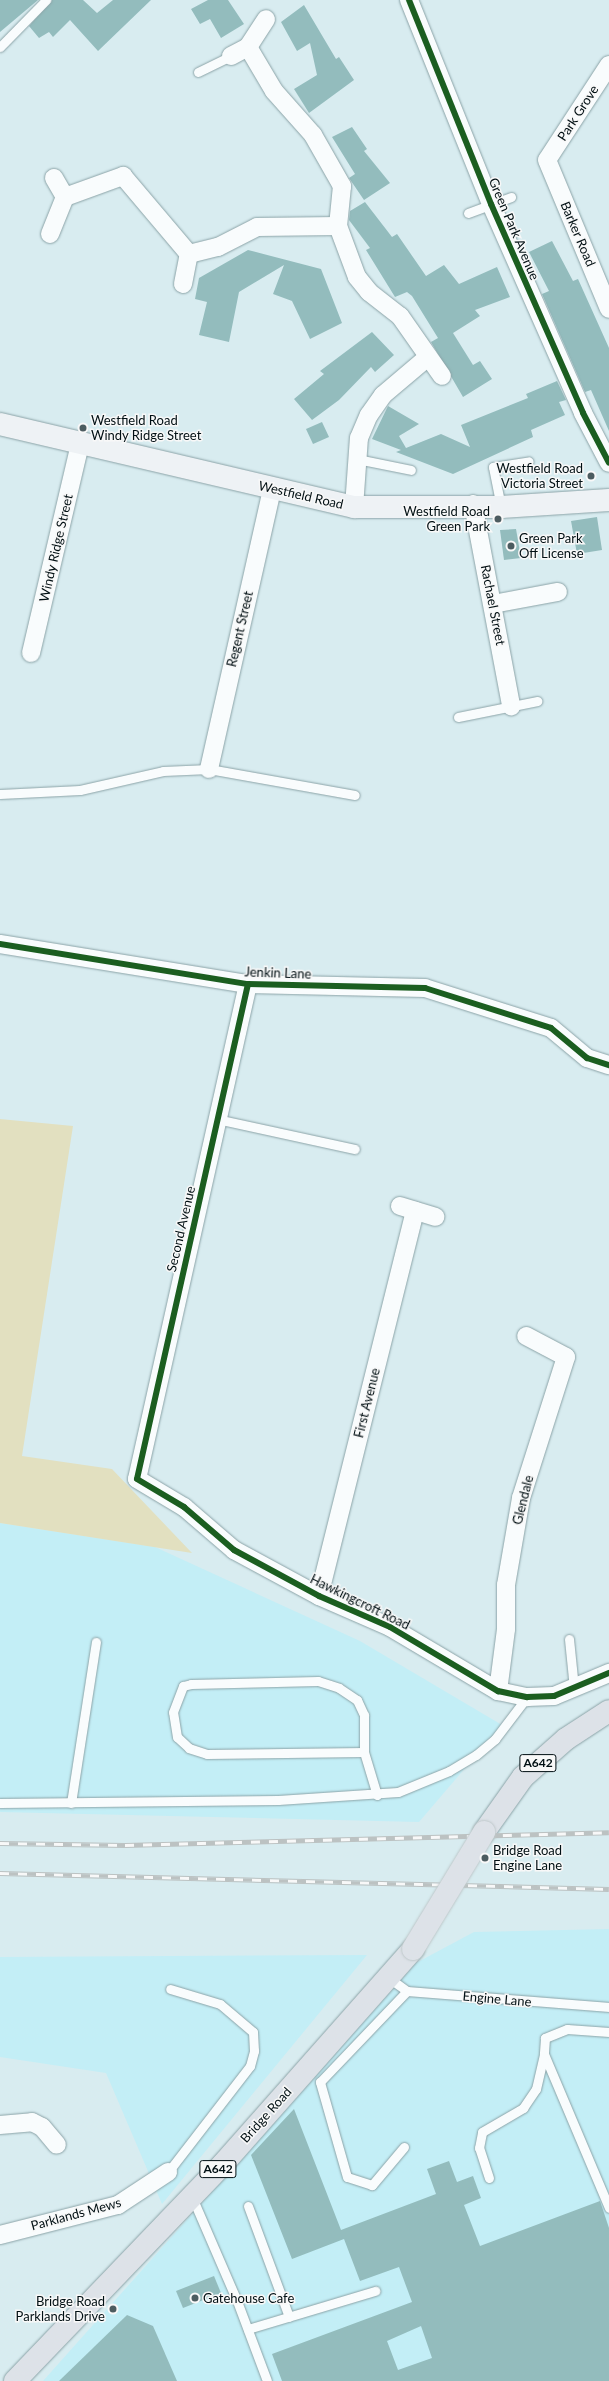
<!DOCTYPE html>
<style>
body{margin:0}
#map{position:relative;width:609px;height:2381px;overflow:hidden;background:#d8ecf0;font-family:Lato,sans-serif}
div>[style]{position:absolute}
.built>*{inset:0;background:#c3eef6}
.green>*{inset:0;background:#e2e0c0}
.building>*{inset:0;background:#93bcbd}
.roads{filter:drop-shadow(0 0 1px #8ba3a7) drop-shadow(0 0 1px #8ba3a7)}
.service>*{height:9px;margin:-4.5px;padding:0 4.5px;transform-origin:4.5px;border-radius:4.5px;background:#f9fcfd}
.minor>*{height:18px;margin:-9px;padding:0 9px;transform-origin:9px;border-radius:9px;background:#f9fcfd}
.secondary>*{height:22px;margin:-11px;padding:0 11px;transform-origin:11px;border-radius:11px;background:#eef2f5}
.trunk>*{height:22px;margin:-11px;padding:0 11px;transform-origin:11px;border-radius:11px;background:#dde2e8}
.rail>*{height:4.5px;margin-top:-2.25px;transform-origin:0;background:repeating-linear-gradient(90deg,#f8f8f8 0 9px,#bcc2c2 0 18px);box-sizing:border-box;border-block:1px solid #bcc2c2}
.bridges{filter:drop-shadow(0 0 1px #bec8ca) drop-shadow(0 0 1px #bec8ca)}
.trunk-bridge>*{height:22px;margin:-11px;padding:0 11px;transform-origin:11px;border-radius:11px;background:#dde2e8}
.cycleway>*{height:6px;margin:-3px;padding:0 3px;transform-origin:3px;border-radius:3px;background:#1b5e20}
.dots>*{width:11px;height:11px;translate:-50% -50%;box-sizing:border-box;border:2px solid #f8f8f8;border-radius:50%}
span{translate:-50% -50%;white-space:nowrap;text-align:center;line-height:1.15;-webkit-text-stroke:3px #f8f8f8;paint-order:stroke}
.shield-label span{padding:1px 3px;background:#f8f8f8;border:1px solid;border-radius:3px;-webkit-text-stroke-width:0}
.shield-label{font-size:12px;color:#000f13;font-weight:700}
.street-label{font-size:13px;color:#000f13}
.poi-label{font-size:13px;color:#000f13}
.left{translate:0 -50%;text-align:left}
.right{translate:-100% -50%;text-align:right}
</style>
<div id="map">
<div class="built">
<div style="clip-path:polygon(0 1523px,155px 1547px,360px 1641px,502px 1725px,419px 1822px,0 1812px)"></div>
<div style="clip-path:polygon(609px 1929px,609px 2381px,43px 2381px,416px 1963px,474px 1932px)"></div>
<div style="clip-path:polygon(367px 1955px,162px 2204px,106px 2073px,0 2057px,0 1957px)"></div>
</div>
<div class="green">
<div style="clip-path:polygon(0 1119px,73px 1126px,22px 1456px,112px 1469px,192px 1553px,0 1523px)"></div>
</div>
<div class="building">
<div style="clip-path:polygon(0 0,38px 0,0 32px)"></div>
<div style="clip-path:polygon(52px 0,83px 0,97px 13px,113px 0,151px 0,98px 51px,70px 20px,53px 37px,49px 32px,39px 38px,29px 26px)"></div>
<div style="clip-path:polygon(208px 0,228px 0,244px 24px,221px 38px,210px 19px,200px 24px,191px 9px)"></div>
<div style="clip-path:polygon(304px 5px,336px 59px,339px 57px,354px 80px,309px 113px,294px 89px,317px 75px,310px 43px,297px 51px,281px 22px)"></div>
<div style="clip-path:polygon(352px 127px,367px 149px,364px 151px,390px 183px,364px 200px,349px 178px,355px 174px,332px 137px)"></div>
<div style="clip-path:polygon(365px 202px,392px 237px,397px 234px,426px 276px,444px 265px,459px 284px,497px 267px,510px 297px,475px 310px,480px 316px,453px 333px,473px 365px,480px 361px,492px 379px,463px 397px,431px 342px,438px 338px,412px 296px,407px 292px,395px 297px,366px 250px,370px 248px,349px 220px,350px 211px)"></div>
<div style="clip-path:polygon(552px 241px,573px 281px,578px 279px,609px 348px,609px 431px,591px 390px,585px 392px,542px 294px,549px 291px,529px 252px)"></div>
<div style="clip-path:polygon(248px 250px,321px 269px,342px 323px,310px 339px,292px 301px,273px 294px,284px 265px,239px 292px,229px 342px,199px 335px,207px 302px,195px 299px,199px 278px)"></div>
<div style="clip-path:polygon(372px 332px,394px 355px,375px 372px,371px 367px,339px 400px,312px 420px,294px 399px,324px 374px,320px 371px)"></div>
<div style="clip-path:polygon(557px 381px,566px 400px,559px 402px,565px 415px,531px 430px,533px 437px,453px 474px,396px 452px,401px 450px,372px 439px,388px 406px,419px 424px,399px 436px,406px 448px,441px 434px,470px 447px,461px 425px,528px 398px,526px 394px)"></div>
<div style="clip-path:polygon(322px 422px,329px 437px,313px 444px,306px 429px)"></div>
<div style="clip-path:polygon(597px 517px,602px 550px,577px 554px,571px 521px)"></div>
<div style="clip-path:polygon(516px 529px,521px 558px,504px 560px,500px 530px)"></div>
<div style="clip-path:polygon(evenodd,294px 2109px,341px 2230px,436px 2194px,427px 2169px,449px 2161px,457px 2182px,473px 2176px,481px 2198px,464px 2205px,480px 2246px,600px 2201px,609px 2228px,609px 2381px,282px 2381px,272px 2354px,412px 2302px,399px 2267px,360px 2281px,344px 2239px,292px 2259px,251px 2155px,294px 2109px,421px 2326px,432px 2358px,398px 2370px,387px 2341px,421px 2326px)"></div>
<div style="clip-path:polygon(214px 2276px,221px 2293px,183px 2308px,176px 2291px)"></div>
<div style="clip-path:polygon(127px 2315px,153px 2326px,177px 2381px,59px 2381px)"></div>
</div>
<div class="roads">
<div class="service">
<div style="left:0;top:47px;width:66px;rotate:-45.6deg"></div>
<div style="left:198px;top:72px;width:37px;rotate:-26deg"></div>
<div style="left:468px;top:213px;width:46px;rotate:-20.4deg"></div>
<div style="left:357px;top:459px;width:55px;rotate:11.5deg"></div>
<div style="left:501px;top:507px;width:41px;rotate:-101.3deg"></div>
<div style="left:493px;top:467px;width:36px;rotate:-9deg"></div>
<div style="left:458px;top:717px;width:81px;rotate:-11.4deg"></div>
<div style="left:0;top:794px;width:80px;rotate:-2.9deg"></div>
<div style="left:80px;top:790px;width:85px;rotate:-12.9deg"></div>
<div style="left:163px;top:771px;width:46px;rotate:-2.5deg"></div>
<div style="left:209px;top:769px;width:148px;rotate:10.1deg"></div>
<div style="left:217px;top:1119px;width:141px;rotate:12.3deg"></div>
<div style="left:569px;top:1639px;width:49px;rotate:84.2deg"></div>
<div style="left:364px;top:1752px;width:157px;rotate:179.3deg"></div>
<div style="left:207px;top:1754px;width:19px;rotate:-162deg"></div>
<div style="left:189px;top:1748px;width:16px;rotate:-137deg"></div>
<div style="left:177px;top:1737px;width:25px;rotate:-99deg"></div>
<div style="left:173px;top:1712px;width:28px;rotate:-69deg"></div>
<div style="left:183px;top:1686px;width:8px;rotate:-14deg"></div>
<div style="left:191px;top:1684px;width:127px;rotate:-1.4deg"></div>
<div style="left:318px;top:1681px;width:22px;rotate:18deg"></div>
<div style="left:339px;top:1688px;width:22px;rotate:34deg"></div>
<div style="left:357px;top:1700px;width:17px;rotate:65deg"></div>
<div style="left:364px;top:1715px;width:37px;rotate:90deg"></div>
<div style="left:364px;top:1752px;width:45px;rotate:73.2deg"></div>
<div style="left:0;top:1803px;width:278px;rotate:-0.6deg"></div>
<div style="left:278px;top:1800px;width:120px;rotate:-3.8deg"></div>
<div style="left:398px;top:1792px;width:55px;rotate:-22.4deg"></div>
<div style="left:449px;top:1771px;width:31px;rotate:-31deg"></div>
<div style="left:476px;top:1755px;width:25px;rotate:-40deg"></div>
<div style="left:495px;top:1739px;width:53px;rotate:-52.7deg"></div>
<div style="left:71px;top:1803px;width:163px;rotate:-81.2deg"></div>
<div style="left:389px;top:1978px;width:22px;rotate:36deg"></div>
<div style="left:407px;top:1991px;width:203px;rotate:4.5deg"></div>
<div style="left:609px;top:2032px;width:42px;rotate:-175.9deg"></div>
<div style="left:567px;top:2029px;width:24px;rotate:158deg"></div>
<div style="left:545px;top:2038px;width:16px;rotate:94deg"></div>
<div style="left:544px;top:2054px;width:167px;rotate:67.1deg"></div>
<div style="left:404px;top:2147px;width:50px;rotate:130.1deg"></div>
<div style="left:372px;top:2185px;width:26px;rotate:-162deg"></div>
<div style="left:347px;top:2177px;width:99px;rotate:-105.9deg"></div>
<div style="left:320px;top:2082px;width:126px;rotate:-46.3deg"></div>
<div style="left:168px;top:2172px;width:134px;rotate:-52.3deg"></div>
<div style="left:250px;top:2066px;width:16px;rotate:-75deg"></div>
<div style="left:254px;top:2051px;width:19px;rotate:-93deg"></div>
<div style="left:253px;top:2032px;width:43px;rotate:-139.7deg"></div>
<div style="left:220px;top:2004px;width:52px;rotate:-163.3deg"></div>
<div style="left:489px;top:2178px;width:32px;rotate:-108deg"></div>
<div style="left:479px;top:2148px;width:16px;rotate:-79deg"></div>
<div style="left:482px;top:2132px;width:48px;rotate:-30.3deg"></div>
<div style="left:523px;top:2108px;width:23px;rotate:-56deg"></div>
<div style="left:536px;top:2089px;width:36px;rotate:-77deg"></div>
<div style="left:192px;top:2197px;width:113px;rotate:66.6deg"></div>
<div style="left:237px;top:2301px;width:85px;rotate:69.4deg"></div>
<div style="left:248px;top:2206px;width:118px;rotate:69.7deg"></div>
<div style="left:248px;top:2329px;width:133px;rotate:-16.7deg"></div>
</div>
<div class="minor">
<div style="left:409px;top:0;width:220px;rotate:68.1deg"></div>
<div style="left:491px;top:204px;width:228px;rotate:66.2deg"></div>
<div style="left:583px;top:413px;width:56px;rotate:62.5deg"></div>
<div style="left:248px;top:47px;width:33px;rotate:-57deg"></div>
<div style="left:231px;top:56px;width:19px;rotate:-28deg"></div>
<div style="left:248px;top:47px;width:51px;rotate:59.4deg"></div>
<div style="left:274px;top:91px;width:59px;rotate:48.4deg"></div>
<div style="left:313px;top:135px;width:59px;rotate:60.4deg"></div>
<div style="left:342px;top:186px;width:40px;rotate:95.7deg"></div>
<div style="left:338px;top:226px;width:54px;rotate:69.6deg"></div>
<div style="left:357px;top:277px;width:19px;rotate:51deg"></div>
<div style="left:369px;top:292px;width:39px;rotate:38deg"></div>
<div style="left:400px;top:316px;width:73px;rotate:55deg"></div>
<div style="left:609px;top:65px;width:113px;rotate:123.1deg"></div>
<div style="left:547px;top:160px;width:161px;rotate:67.4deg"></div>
<div style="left:54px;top:178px;width:22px;rotate:60deg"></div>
<div style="left:50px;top:234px;width:40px;rotate:-68deg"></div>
<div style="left:65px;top:197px;width:62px;rotate:-19.9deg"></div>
<div style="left:123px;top:176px;width:102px;rotate:49.8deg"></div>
<div style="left:189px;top:254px;width:30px;rotate:-14deg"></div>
<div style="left:218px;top:247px;width:44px;rotate:-27.1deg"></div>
<div style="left:257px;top:227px;width:81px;rotate:-0.7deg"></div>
<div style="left:183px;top:284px;width:31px;rotate:-79deg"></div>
<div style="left:473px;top:504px;width:206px;rotate:79.3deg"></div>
<div style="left:354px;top:507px;width:69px;rotate:-85.9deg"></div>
<div style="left:359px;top:438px;width:25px;rotate:-67deg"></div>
<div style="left:369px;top:415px;width:24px;rotate:-55deg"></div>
<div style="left:383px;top:395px;width:59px;rotate:-40.2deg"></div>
<div style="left:493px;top:604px;width:66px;rotate:-10.5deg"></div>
<div style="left:31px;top:653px;width:215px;rotate:-76.8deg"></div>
<div style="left:209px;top:769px;width:287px;rotate:-77.3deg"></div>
<div style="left:0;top:944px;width:251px;rotate:9.2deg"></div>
<div style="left:248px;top:984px;width:177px;rotate:1.3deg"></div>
<div style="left:425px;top:988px;width:132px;rotate:17.6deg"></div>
<div style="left:551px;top:1028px;width:47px;rotate:39.8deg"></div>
<div style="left:587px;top:1058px;width:23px;rotate:18deg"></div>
<div style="left:248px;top:984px;width:507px;rotate:102.64deg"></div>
<div style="left:137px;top:1479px;width:55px;rotate:30.8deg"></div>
<div style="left:184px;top:1507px;width:66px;rotate:40.7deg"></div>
<div style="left:234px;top:1550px;width:97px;rotate:28.4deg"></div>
<div style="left:319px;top:1596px;width:77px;rotate:23.6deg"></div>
<div style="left:390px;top:1627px;width:126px;rotate:30.7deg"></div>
<div style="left:498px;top:1691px;width:30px;rotate:12deg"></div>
<div style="left:527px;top:1697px;width:27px;rotate:-2deg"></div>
<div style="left:554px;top:1696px;width:60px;rotate:-22.7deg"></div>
<div style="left:400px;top:1206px;width:37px;rotate:17deg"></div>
<div style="left:319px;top:1596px;width:397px;rotate:-76deg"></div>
<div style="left:498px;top:1691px;width:63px;rotate:-82.6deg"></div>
<div style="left:506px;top:1629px;width:44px;rotate:-90deg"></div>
<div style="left:506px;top:1585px;width:88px;rotate:-80.2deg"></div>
<div style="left:521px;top:1498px;width:148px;rotate:-72.3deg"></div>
<div style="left:566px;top:1357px;width:45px;rotate:-152.3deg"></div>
<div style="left:0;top:2125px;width:32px;rotate:-5deg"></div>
<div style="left:32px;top:2122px;width:11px;rotate:27deg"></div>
<div style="left:42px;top:2127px;width:23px;rotate:50deg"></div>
<div style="left:0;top:2235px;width:122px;rotate:-14.3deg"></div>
<div style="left:118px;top:2205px;width:60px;rotate:-33.4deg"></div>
</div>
<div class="secondary">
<div style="left:0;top:424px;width:364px;rotate:13.2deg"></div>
<div style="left:354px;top:507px;width:147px"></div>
<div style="left:501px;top:507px;width:108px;rotate:-3.7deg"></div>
</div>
<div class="trunk">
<div style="left:484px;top:1832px;width:67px;rotate:-54.7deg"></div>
<div style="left:523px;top:1777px;width:57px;rotate:-41.5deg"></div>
<div style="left:566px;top:1739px;width:51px;rotate:-33.1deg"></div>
<div style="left:15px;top:2381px;width:301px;rotate:-46.2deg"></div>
<div style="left:223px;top:2164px;width:287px;rotate:-48.5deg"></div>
</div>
</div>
<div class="rail">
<div style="left:0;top:1843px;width:125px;rotate:0.9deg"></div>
<div style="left:125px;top:1845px;width:484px;rotate:-1.5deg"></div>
<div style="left:0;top:1873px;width:609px;rotate:1.5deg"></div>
</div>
<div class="bridges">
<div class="trunk-bridge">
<div style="left:413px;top:1949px;width:137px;rotate:-58.7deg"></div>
</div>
</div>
<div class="cycleway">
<div style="left:409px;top:0;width:220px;rotate:68.1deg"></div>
<div style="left:491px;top:204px;width:228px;rotate:66.2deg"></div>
<div style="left:583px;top:413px;width:56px;rotate:62.5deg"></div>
<div style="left:0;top:944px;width:251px;rotate:9.2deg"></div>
<div style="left:248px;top:984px;width:177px;rotate:1.3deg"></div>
<div style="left:425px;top:988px;width:132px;rotate:17.6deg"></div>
<div style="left:551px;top:1028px;width:47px;rotate:39.8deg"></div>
<div style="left:587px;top:1058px;width:23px;rotate:18deg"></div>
<div style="left:248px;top:984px;width:507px;rotate:102.64deg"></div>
<div style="left:137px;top:1479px;width:55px;rotate:30.8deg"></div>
<div style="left:184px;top:1507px;width:66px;rotate:40.7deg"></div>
<div style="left:234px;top:1550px;width:97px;rotate:28.4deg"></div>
<div style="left:319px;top:1596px;width:77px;rotate:23.6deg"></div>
<div style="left:390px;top:1627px;width:126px;rotate:30.7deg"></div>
<div style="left:498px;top:1691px;width:30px;rotate:12deg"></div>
<div style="left:527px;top:1697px;width:27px;rotate:-2deg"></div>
<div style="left:554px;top:1696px;width:60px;rotate:-22.7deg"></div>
</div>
<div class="dots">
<div style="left:83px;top:428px;background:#4c5c60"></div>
<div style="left:591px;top:476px;background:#4c5c60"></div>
<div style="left:498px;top:519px;background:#4c5c60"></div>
<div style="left:511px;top:546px;background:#4c5c60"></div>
<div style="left:485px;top:1858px;background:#4c5c60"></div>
<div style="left:195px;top:2298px;background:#4c5c60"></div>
<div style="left:113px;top:2309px;background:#4c5c60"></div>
</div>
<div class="shield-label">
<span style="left:538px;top:1763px">A642</span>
<span style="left:218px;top:2169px">A642</span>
</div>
<div class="street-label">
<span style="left:578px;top:113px;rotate:-57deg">Park Grove</span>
<span style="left:514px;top:229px;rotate:67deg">Green Park Avenue</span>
<span style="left:578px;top:234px;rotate:67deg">Barker Road</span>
<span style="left:301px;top:495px;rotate:13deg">Westfield Road</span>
<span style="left:56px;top:548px;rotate:-77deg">Windy Ridge Street</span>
<span style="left:493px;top:605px;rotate:79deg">Rachael Street</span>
<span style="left:240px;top:629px;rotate:-77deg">Regent Street</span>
<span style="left:278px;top:973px;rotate:2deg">Jenkin Lane</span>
<span style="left:181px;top:1229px;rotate:-77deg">Second Avenue</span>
<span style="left:367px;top:1403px;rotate:-76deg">First Avenue</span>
<span style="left:523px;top:1500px;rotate:-76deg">Glendale</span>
<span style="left:360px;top:1602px;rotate:26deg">Hawkingcroft Road</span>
<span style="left:497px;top:1999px;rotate:5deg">Engine Lane</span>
<span style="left:266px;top:2115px;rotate:-48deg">Bridge Road</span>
<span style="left:76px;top:2214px;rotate:-15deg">Parklands Mews</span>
</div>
<div class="poi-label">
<span class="left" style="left:91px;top:428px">Westfield Road<br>Windy Ridge Street</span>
<span class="right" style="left:583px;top:476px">Westfield Road<br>Victoria Street</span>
<span class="right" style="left:490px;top:519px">Westfield Road<br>Green Park</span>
<span class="left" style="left:519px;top:546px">Green Park<br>Off License</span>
<span class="left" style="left:493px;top:1858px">Bridge Road<br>Engine Lane</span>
<span class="left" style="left:203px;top:2298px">Gatehouse Cafe</span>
<span class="right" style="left:105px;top:2309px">Bridge Road<br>Parklands Drive</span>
</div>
</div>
